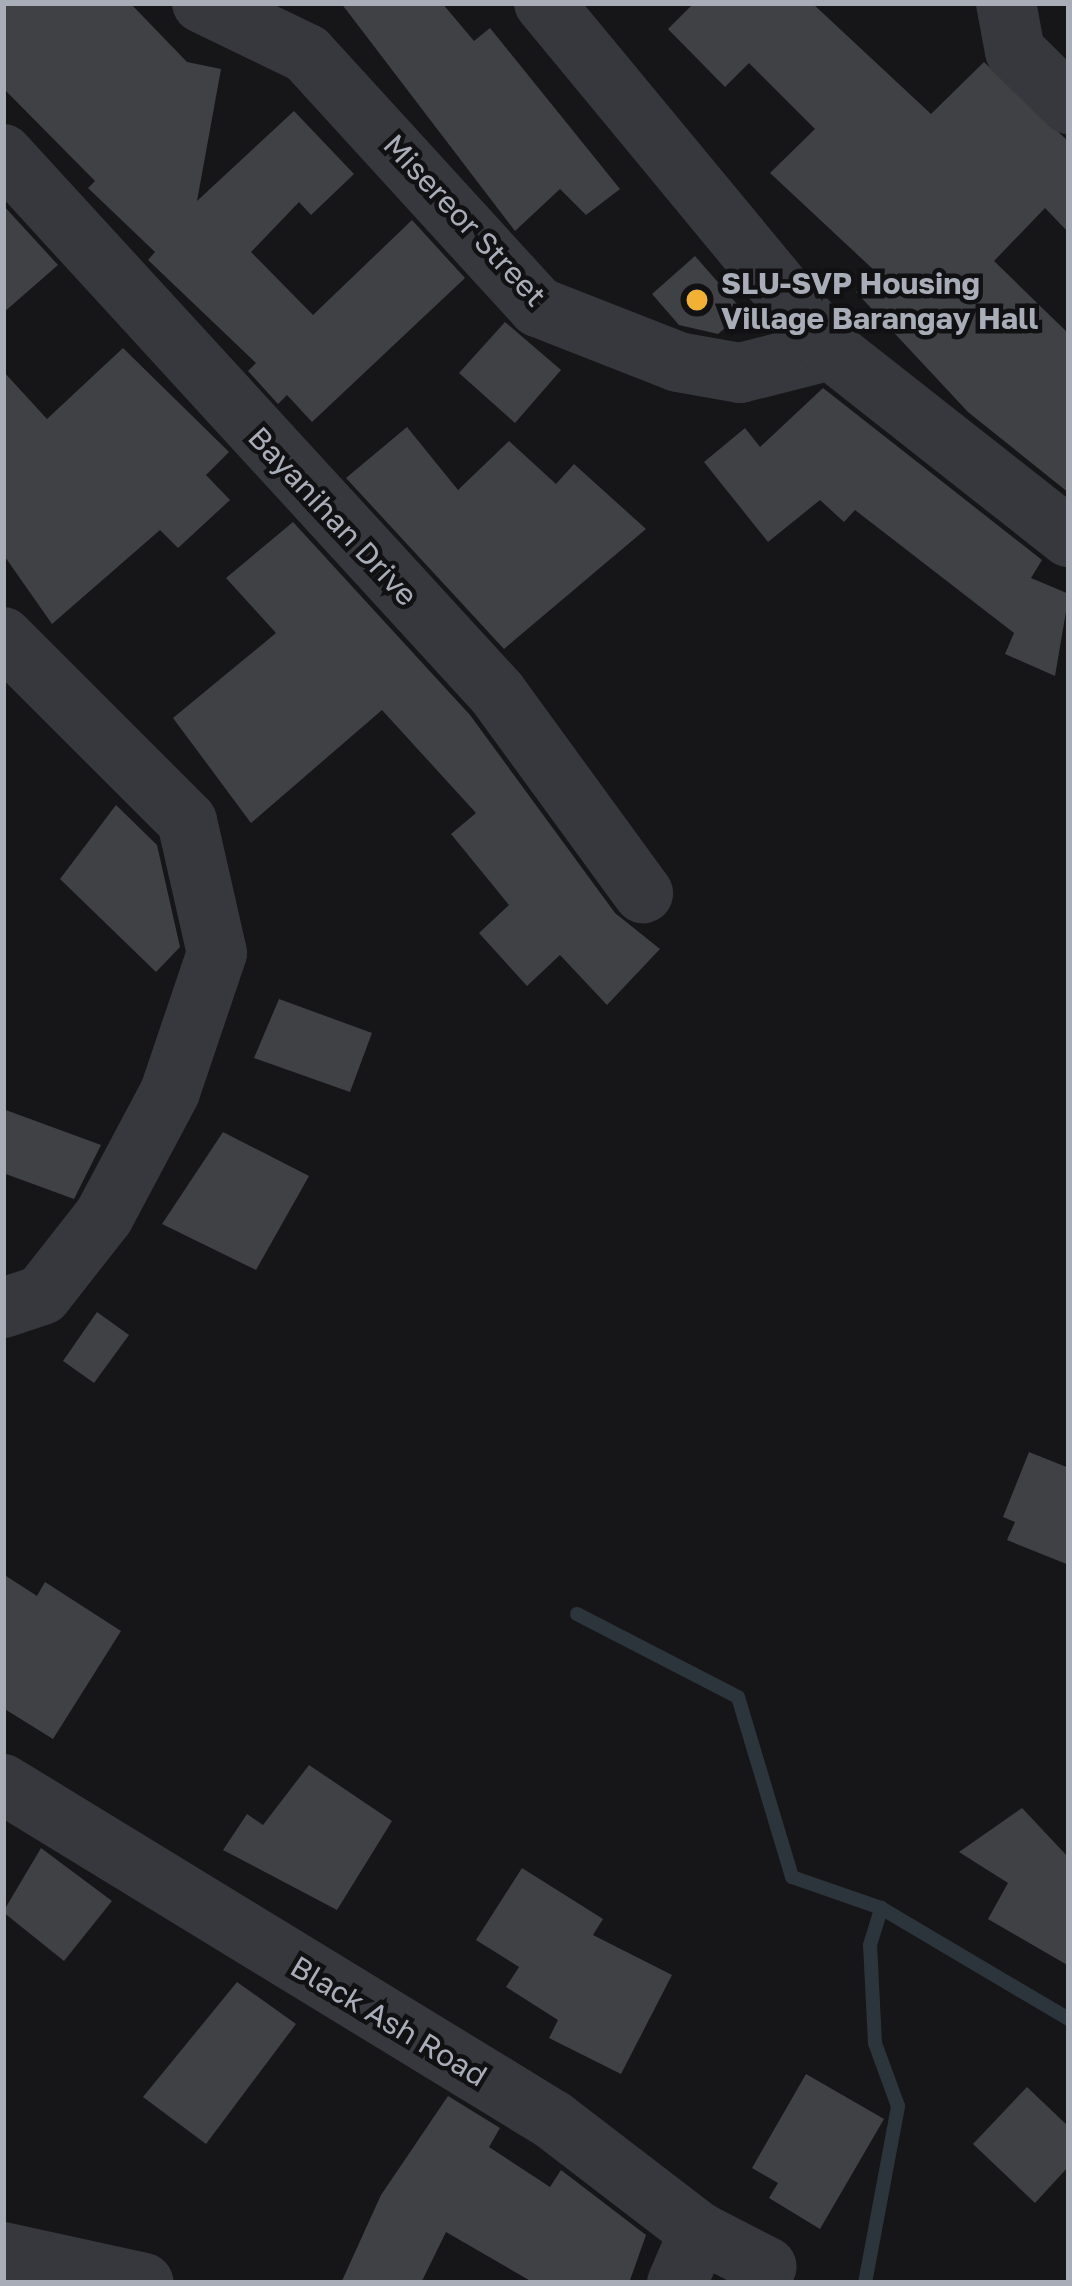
<!DOCTYPE html>
<style>
body{margin:0}
#map{position:relative;width:1072px;height:2286px;overflow:hidden;background:#161618;font-family:"Golos Text",sans-serif}
div>[style]{position:absolute}
.stream>*{height:14px;margin:-7px;padding:0 7px;transform-origin:7px;border-radius:7px;background:#2c353c}
.building>*{inset:0;background:#404145}
.minor>*{height:60px;margin:-30px;padding:0 30px;transform-origin:30px;border-radius:30px;background:#37383d}
.dots>*{width:33px;height:33px;translate:-50% -50%;box-sizing:border-box;border:6px solid #111113;border-radius:50%}
span{translate:-50% -50%;white-space:nowrap;text-align:center;line-height:1.15;-webkit-text-stroke:9px #111113;paint-order:stroke}
.street-label{font-size:30px;color:#a8adb8}
.poi-label{font-size:30px;color:#a8adb8;font-weight:700}
.left{translate:0 -50%;text-align:left}
.frame{position:absolute;inset:0;border:6px solid #a8adb8;pointer-events:none}
</style>
<div id="map">
<div class="stream">
<div style="left:577px;top:1614px;width:181px;rotate:27.3deg"></div>
<div style="left:738px;top:1697px;width:188px;rotate:73.3deg"></div>
<div style="left:792px;top:1877px;width:94px;rotate:19.2deg"></div>
<div style="left:881px;top:1908px;width:218px;rotate:30.6deg"></div>
<div style="left:865px;top:2283px;width:180px;rotate:-79.4deg"></div>
<div style="left:898px;top:2106px;width:67px;rotate:-110.1deg"></div>
<div style="left:875px;top:2043px;width:98px;rotate:-92.9deg"></div>
<div style="left:870px;top:1945px;width:39px;rotate:-73deg"></div>
</div>
<div class="building">
<div style="clip-path:polygon(3px 3px,130px 3px,187px 62px,221px 69px,197px 201px,294px 111px,354px 174px,311px 215px,299px 202px,251px 252px,313px 315px,412px 220px,465px 278px,312px 422px,287px 395px,278px 404px,248px 371px,256px 363px,148px 260px,155px 252px,88px 188px,95px 181px,3px 88px)"></div>
<div style="clip-path:polygon(341px 3px,442px 3px,474px 41px,490px 28px,620px 189px,586px 215px,560px 189px,515px 231px)"></div>
<div style="clip-path:polygon(694px 3px,812px 3px,931px 114px,984px 62px,1069px 142px,1069px 233px,1045px 208px,994px 261px,1069px 334px,1069px 493px,968px 412px,856px 292px,876px 272px,770px 173px,815px 129px,749px 63px,725px 87px,668px 29px)"></div>
<div style="clip-path:polygon(3px 205px,58px 265px,3px 313px)"></div>
<div style="clip-path:polygon(695px 256px,744px 312px,718px 334px,679px 325px,652px 294px)"></div>
<div style="clip-path:polygon(505px 322px,561px 370px,515px 423px,459px 373px)"></div>
<div style="clip-path:polygon(123px 348px,229px 452px,206px 475px,230px 500px,178px 548px,160px 530px,52px 624px,3px 554px,3px 371px,47px 419px)"></div>
<div style="clip-path:polygon(823px 388px,1042px 560px,1031px 578px,1069px 594px,1055px 676px,1005px 654px,1014px 633px,855px 510px,844px 522px,820px 500px,768px 542px,704px 462px,745px 428px,760px 447px)"></div>
<div style="clip-path:polygon(407px 427px,458px 490px,509px 441px,556px 484px,574px 464px,646px 529px,504px 649px,346px 478px)"></div>
<div style="clip-path:polygon(293px 522px,470px 715px,615px 913px,660px 949px,607px 1005px,560px 955px,527px 986px,479px 933px,509px 905px,451px 834px,476px 813px,382px 710px,251px 823px,173px 718px,276px 633px,226px 578px)"></div>
<div style="clip-path:polygon(116px 805px,157px 845px,180px 947px,156px 972px,60px 879px)"></div>
<div style="clip-path:polygon(279px 999px,372px 1033px,350px 1092px,254px 1058px)"></div>
<div style="clip-path:polygon(3px 1109px,101px 1145px,74px 1199px,3px 1173px)"></div>
<div style="clip-path:polygon(223px 1132px,309px 1176px,256px 1270px,162px 1224px)"></div>
<div style="clip-path:polygon(97px 1312px,129px 1335px,94px 1383px,63px 1361px)"></div>
<div style="clip-path:polygon(1029px 1452px,1069px 1468px,1069px 1565px,1007px 1540px,1015px 1522px,1003px 1517px)"></div>
<div style="clip-path:polygon(3px 1574px,37px 1596px,45px 1582px,121px 1631px,53px 1739px,3px 1708px)"></div>
<div style="clip-path:polygon(309px 1765px,392px 1821px,337px 1910px,223px 1850px,247px 1814px,263px 1825px)"></div>
<div style="clip-path:polygon(1022px 1808px,1069px 1858px,1069px 1966px,988px 1919px,1008px 1883px,959px 1852px)"></div>
<div style="clip-path:polygon(41px 1848px,112px 1901px,64px 1961px,3px 1912px)"></div>
<div style="clip-path:polygon(522px 1868px,603px 1919px,593px 1935px,672px 1975px,621px 2074px,549px 2038px,558px 2020px,506px 1987px,519px 1967px,476px 1940px)"></div>
<div style="clip-path:polygon(237px 1982px,296px 2024px,206px 2144px,143px 2097px)"></div>
<div style="clip-path:polygon(806px 2074px,884px 2119px,820px 2229px,769px 2198px,778px 2183px,752px 2168px)"></div>
<div style="clip-path:polygon(1027px 2087px,1069px 2127px,1069px 2166px,1035px 2203px,973px 2144px)"></div>
<div style="clip-path:polygon(448px 2096px,500px 2128px,489px 2147px,550px 2187px,561px 2170px,646px 2235px,629px 2283px,534px 2283px,446px 2232px,421px 2283px,341px 2283px,381px 2195px)"></div>
</div>
<div class="minor">
<div style="left:202px;top:3px;width:117px;rotate:25.9deg"></div>
<div style="left:307px;top:54px;width:343px;rotate:47.6deg"></div>
<div style="left:538px;top:307px;width:150px;rotate:21.4deg"></div>
<div style="left:678px;top:362px;width:63px;rotate:10.1deg"></div>
<div style="left:740px;top:373px;width:94px;rotate:-14.2deg"></div>
<div style="left:544px;top:3px;width:450px;rotate:50.4deg"></div>
<div style="left:831px;top:350px;width:303px;rotate:38.2deg"></div>
<div style="left:1006px;top:3px;width:49px;rotate:79.4deg"></div>
<div style="left:1015px;top:51px;width:76px;rotate:44.5deg"></div>
<div style="left:3px;top:154px;width:731px;rotate:47.49deg"></div>
<div style="left:497px;top:693px;width:248px;rotate:53.9deg"></div>
<div style="left:3px;top:637px;width:260px;rotate:45deg"></div>
<div style="left:187px;top:821px;width:135px;rotate:77.2deg"></div>
<div style="left:217px;top:953px;width:147px;rotate:108.7deg"></div>
<div style="left:170px;top:1092px;width:140px;rotate:118deg"></div>
<div style="left:104px;top:1216px;width:100px;rotate:128.1deg"></div>
<div style="left:42px;top:1295px;width:41px;rotate:161.6deg"></div>
<div style="left:3px;top:1784px;width:645px;rotate:31.42deg"></div>
<div style="left:553px;top:2120px;width:184px;rotate:37.5deg"></div>
<div style="left:699px;top:2232px;width:76px;rotate:27.2deg"></div>
<div style="left:3px;top:2252px;width:144px;rotate:12.4deg"></div>
<div style="left:677px;top:2283px;width:56px;rotate:-66.7deg"></div>
</div>
<div class="dots">
<div style="left:697px;top:300px;background:#f2b134"></div>
</div>
<div class="street-label">
<span style="left:465px;top:220px;rotate:47deg">Misereor Street</span>
<span style="left:333px;top:516px;rotate:47deg">Bayanihan Drive</span>
<span style="left:389px;top:2021px;rotate:31deg">Black Ash Road</span>
</div>
<div class="poi-label">
<span class="left" style="left:721px;top:300px">SLU-SVP Housing<br>Village Barangay Hall</span>
</div>
<div class="frame"></div>
</div>
